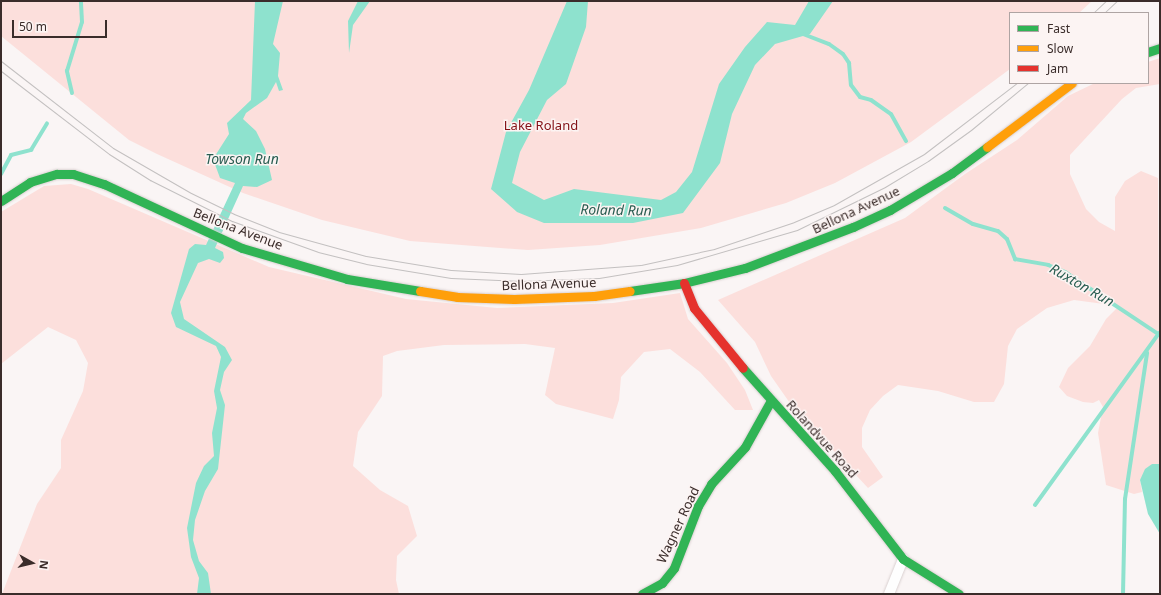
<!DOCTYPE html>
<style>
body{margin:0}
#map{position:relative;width:1161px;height:595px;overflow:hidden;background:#faf5f5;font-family:"Noto Sans",sans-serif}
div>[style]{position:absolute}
.green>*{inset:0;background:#fcdfdc}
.water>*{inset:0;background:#8ee2ce}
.stream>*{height:4px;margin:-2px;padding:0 2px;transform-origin:2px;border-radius:2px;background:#8ee2ce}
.roads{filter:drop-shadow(0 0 1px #d9d0d0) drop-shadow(0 0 1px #d9d0d0)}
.street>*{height:10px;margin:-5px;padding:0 5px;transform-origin:5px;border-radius:5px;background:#fefefe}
.fast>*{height:9px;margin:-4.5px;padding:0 4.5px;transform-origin:4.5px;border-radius:4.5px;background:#30b455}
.slow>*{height:9px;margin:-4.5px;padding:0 4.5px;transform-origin:4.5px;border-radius:4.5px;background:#ff9f0a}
.jam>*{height:9px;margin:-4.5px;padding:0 4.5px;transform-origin:4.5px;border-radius:4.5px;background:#e5322d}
.tram>*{height:1px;margin:-0.5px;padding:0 0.5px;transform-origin:0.5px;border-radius:0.5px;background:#c3c0c0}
span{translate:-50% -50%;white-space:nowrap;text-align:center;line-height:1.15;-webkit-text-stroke:3px #fcf4f3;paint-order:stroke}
.park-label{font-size:13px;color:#841116}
.street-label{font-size:13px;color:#3a2c2a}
.water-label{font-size:14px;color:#295d51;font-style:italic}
.frame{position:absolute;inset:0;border:2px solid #3a2c2a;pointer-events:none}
.legend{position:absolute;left:1009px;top:12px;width:140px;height:72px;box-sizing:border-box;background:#fcf4f3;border:1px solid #aea4a3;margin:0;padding:5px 7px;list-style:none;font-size:12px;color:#3a2c2a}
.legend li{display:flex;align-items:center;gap:8px;height:20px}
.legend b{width:20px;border:1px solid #aea4a3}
.north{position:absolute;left:12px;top:543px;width:40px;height:40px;-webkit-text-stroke:3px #fcf4f3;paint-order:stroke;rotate:98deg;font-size:11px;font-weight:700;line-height:16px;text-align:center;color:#3a2c2a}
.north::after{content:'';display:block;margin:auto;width:14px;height:18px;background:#3a2c2a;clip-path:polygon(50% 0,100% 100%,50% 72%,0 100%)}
.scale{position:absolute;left:12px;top:20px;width:95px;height:18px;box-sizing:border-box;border:2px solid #3a2c2a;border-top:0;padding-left:5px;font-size:12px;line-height:14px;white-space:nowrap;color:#3a2c2a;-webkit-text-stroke:3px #fcf4f3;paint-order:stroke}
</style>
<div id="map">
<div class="green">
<div style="clip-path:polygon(1px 1px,1092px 1px,1079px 13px,1010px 13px,1010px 69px,911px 142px,835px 183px,786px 203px,701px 228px,600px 245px,528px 250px,410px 241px,322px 220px,243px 193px,157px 154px,129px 140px,1px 36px)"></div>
<div style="clip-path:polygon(1160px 58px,1160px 84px,1136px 88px,1122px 99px,1070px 155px,1070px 174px,1086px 209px,1099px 222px,1115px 231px,1115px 197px,1125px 181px,1141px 171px,1158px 178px,1160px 464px,1152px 464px,1140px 480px,1142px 492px,1134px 494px,1106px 485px,1098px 433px,1103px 407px,1099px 400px,1093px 403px,1083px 402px,1067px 396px,1059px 387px,1068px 368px,1090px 346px,1106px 319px,1119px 306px,1074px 300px,1047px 308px,1017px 329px,1008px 346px,1004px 384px,994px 402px,974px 402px,938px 391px,898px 385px,883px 396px,870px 410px,862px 428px,862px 447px,883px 477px,868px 488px,792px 406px,771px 376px,755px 342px,718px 300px,905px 218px,965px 174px,1017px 140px,1068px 96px,1095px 83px,1148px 83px,1148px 62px)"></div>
<div style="clip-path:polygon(71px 184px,88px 189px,269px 267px,406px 299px,497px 308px,613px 303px,680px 293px,688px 319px,727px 363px,745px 390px,753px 410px,735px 410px,700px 372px,670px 349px,644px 352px,621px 377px,619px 400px,613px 419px,556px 404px,545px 395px,555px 348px,525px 344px,444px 345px,397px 351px,383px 356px,382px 396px,358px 432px,353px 466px,380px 490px,408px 506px,417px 536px,397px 556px,396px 580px,399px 594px,2px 594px,37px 504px,61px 468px,61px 440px,83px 391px,88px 363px,76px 340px,48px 327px,1px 364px,1px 212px,44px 186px)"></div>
</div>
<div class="water">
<div style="clip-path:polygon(255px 1px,283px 1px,273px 44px,280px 53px,278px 76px,283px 90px,279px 91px,276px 82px,267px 98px,246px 113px,243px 119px,256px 131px,265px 149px,272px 180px,257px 187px,243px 186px,215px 248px,223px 252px,224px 258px,220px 263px,209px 259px,198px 263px,180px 302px,184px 319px,225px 347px,232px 360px,224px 372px,220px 390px,225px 405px,218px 469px,205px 491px,195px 520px,193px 540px,199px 561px,208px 573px,211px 594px,197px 594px,199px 578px,191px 557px,187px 528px,196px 483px,204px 466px,214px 456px,212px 433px,217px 408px,214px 391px,221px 357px,216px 346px,176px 327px,171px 313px,189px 249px,195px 244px,206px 245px,235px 183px,220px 178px,213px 159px,229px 134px,227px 123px,251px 100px)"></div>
<div style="clip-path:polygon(358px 1px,370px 1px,353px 25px,349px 53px,348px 21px)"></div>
<div style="clip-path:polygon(567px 1px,588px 1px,586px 27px,566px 84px,547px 100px,520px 152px,512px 183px,544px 200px,574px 189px,661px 200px,676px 192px,692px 172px,719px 84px,745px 47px,767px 22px,795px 25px,809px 1px,833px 1px,810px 34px,775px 44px,755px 65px,732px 114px,720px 163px,683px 213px,633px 223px,544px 223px,517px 212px,491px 189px,506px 132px,529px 90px)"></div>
<div style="clip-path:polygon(1152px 464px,1160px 464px,1160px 534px,1148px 514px,1140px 480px,1145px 469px)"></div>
</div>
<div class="stream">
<div style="left:803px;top:34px;width:28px;rotate:21deg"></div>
<div style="left:829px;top:44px;width:17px;rotate:36deg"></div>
<div style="left:843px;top:54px;width:11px;rotate:56deg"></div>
<div style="left:849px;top:63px;width:22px;rotate:85deg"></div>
<div style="left:851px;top:85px;width:15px;rotate:53deg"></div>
<div style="left:860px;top:97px;width:11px;rotate:15deg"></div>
<div style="left:871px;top:100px;width:24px;rotate:35deg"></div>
<div style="left:891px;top:114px;width:31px;rotate:61deg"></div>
<div style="left:72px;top:93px;width:23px;rotate:-103deg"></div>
<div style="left:67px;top:71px;width:51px;rotate:-73deg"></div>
<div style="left:82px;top:22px;width:21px;rotate:-93deg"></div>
<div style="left:1px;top:174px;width:21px;rotate:-62deg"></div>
<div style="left:11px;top:155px;width:21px;rotate:-14deg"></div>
<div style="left:31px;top:150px;width:31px;rotate:-59deg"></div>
<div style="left:945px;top:208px;width:32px;rotate:30deg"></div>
<div style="left:973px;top:224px;width:26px;rotate:16deg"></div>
<div style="left:998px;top:231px;width:12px;rotate:42deg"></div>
<div style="left:1007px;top:239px;width:22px;rotate:68deg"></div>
<div style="left:1015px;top:259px;width:34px;rotate:10deg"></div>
<div style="left:1048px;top:265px;width:18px;rotate:22deg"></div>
<div style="left:1065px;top:272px;width:114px;rotate:33.6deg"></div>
<div style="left:1035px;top:505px;width:212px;rotate:-54.2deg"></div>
<div style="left:1123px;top:594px;width:95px;rotate:-88.8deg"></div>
<div style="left:1125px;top:499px;width:148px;rotate:-81.4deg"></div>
</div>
<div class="roads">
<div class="street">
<div style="left:889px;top:594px;width:38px;rotate:-68deg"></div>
</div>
<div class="fast">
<div style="left:1148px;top:52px;width:13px;rotate:-18deg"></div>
<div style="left:1px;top:201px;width:35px;rotate:-33deg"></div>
<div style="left:30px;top:182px;width:28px;rotate:-17deg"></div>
<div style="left:57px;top:174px;width:16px"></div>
<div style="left:73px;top:174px;width:33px;rotate:18deg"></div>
<div style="left:104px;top:184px;width:152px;rotate:24.9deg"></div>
<div style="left:242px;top:248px;width:109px;rotate:16.4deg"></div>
<div style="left:347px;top:279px;width:74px;rotate:9.3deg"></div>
<div style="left:630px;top:291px;width:55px;rotate:-8.4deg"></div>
<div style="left:684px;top:283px;width:63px;rotate:-13.8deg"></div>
<div style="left:745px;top:268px;width:116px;rotate:-20.8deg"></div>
<div style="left:853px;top:227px;width:41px;rotate:-24.7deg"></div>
<div style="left:890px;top:210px;width:72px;rotate:-30.8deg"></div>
<div style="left:952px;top:173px;width:44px;rotate:-36.6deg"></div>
<div style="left:743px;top:368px;width:138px;rotate:48.2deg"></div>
<div style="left:835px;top:471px;width:111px;rotate:52.3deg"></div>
<div style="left:903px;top:559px;width:66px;rotate:32deg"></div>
<div style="left:642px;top:594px;width:23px;rotate:-29deg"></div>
<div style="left:662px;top:583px;width:19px;rotate:-51deg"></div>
<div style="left:674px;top:568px;width:66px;rotate:-68.8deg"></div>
<div style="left:698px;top:506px;width:26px;rotate:-59deg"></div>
<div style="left:711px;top:484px;width:50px;rotate:-47.4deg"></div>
<div style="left:745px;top:447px;width:51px;rotate:-60.9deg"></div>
</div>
<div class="slow">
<div style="left:987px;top:147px;width:106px;rotate:-37deg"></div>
<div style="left:420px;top:291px;width:37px;rotate:9deg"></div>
<div style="left:457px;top:297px;width:57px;rotate:2deg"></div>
<div style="left:514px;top:299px;width:80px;rotate:-2.1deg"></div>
<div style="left:594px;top:296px;width:36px;rotate:-8deg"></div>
</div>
<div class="jam">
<div style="left:684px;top:283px;width:27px;rotate:68deg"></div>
<div style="left:694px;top:308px;width:77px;rotate:50.8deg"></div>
</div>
</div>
<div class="tram">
<div style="left:1093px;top:13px;width:18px;rotate:-43deg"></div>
<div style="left:1104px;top:13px;width:18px;rotate:-43deg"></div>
<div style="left:1px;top:61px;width:142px;rotate:37.8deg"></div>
<div style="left:113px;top:148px;width:90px;rotate:30deg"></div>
<div style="left:191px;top:193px;width:48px;rotate:26deg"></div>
<div style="left:234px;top:214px;width:48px;rotate:21.8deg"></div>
<div style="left:279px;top:232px;width:90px;rotate:15.4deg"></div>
<div style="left:366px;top:256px;width:86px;rotate:9.4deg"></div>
<div style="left:451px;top:270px;width:70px;rotate:3.3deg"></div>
<div style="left:521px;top:274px;width:120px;rotate:-4.3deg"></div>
<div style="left:641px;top:265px;width:75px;rotate:-12.4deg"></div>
<div style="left:714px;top:249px;width:84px;rotate:-18.6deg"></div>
<div style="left:794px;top:222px;width:43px;rotate:-23deg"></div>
<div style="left:834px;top:205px;width:103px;rotate:-29.5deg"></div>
<div style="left:924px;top:154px;width:117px;rotate:-37.4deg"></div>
<div style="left:1px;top:71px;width:136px;rotate:37.5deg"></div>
<div style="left:109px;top:154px;width:49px;rotate:32.4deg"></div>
<div style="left:150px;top:180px;width:92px;rotate:26.6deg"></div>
<div style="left:232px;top:221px;width:91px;rotate:19.8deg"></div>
<div style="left:318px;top:252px;width:49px;rotate:14deg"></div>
<div style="left:366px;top:264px;width:86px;rotate:9.4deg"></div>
<div style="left:451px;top:278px;width:71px;rotate:2.4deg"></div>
<div style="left:522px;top:281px;width:77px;rotate:-2.2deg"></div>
<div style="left:599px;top:278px;width:79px;rotate:-9.5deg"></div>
<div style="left:677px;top:265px;width:125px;rotate:-16.3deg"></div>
<div style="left:797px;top:230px;width:98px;rotate:-26deg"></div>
<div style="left:885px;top:187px;width:50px;rotate:-31.2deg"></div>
<div style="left:928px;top:161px;width:53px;rotate:-35.8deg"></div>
<div style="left:971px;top:130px;width:74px;rotate:-39.5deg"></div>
</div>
<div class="park-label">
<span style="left:541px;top:125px">Lake Roland</span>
</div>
<div class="street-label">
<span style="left:856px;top:210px;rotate:-25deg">Bellona Avenue</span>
<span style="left:238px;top:229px;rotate:21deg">Bellona Avenue</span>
<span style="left:549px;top:284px;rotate:-2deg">Bellona Avenue</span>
<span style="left:822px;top:439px;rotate:48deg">Rolandvue Road</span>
<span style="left:678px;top:525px;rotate:-65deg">Wagner Road</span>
</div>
<div class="water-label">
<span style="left:242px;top:159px">Towson Run</span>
<span style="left:616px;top:210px;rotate:1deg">Roland Run</span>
<span style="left:1082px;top:285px;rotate:30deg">Ruxton Run</span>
</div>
<div class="frame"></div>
<ul class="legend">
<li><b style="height:5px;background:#30b455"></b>Fast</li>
<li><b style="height:5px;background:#ff9f0a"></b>Slow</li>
<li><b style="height:5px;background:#e5322d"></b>Jam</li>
</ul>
<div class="north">N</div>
<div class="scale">50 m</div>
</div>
